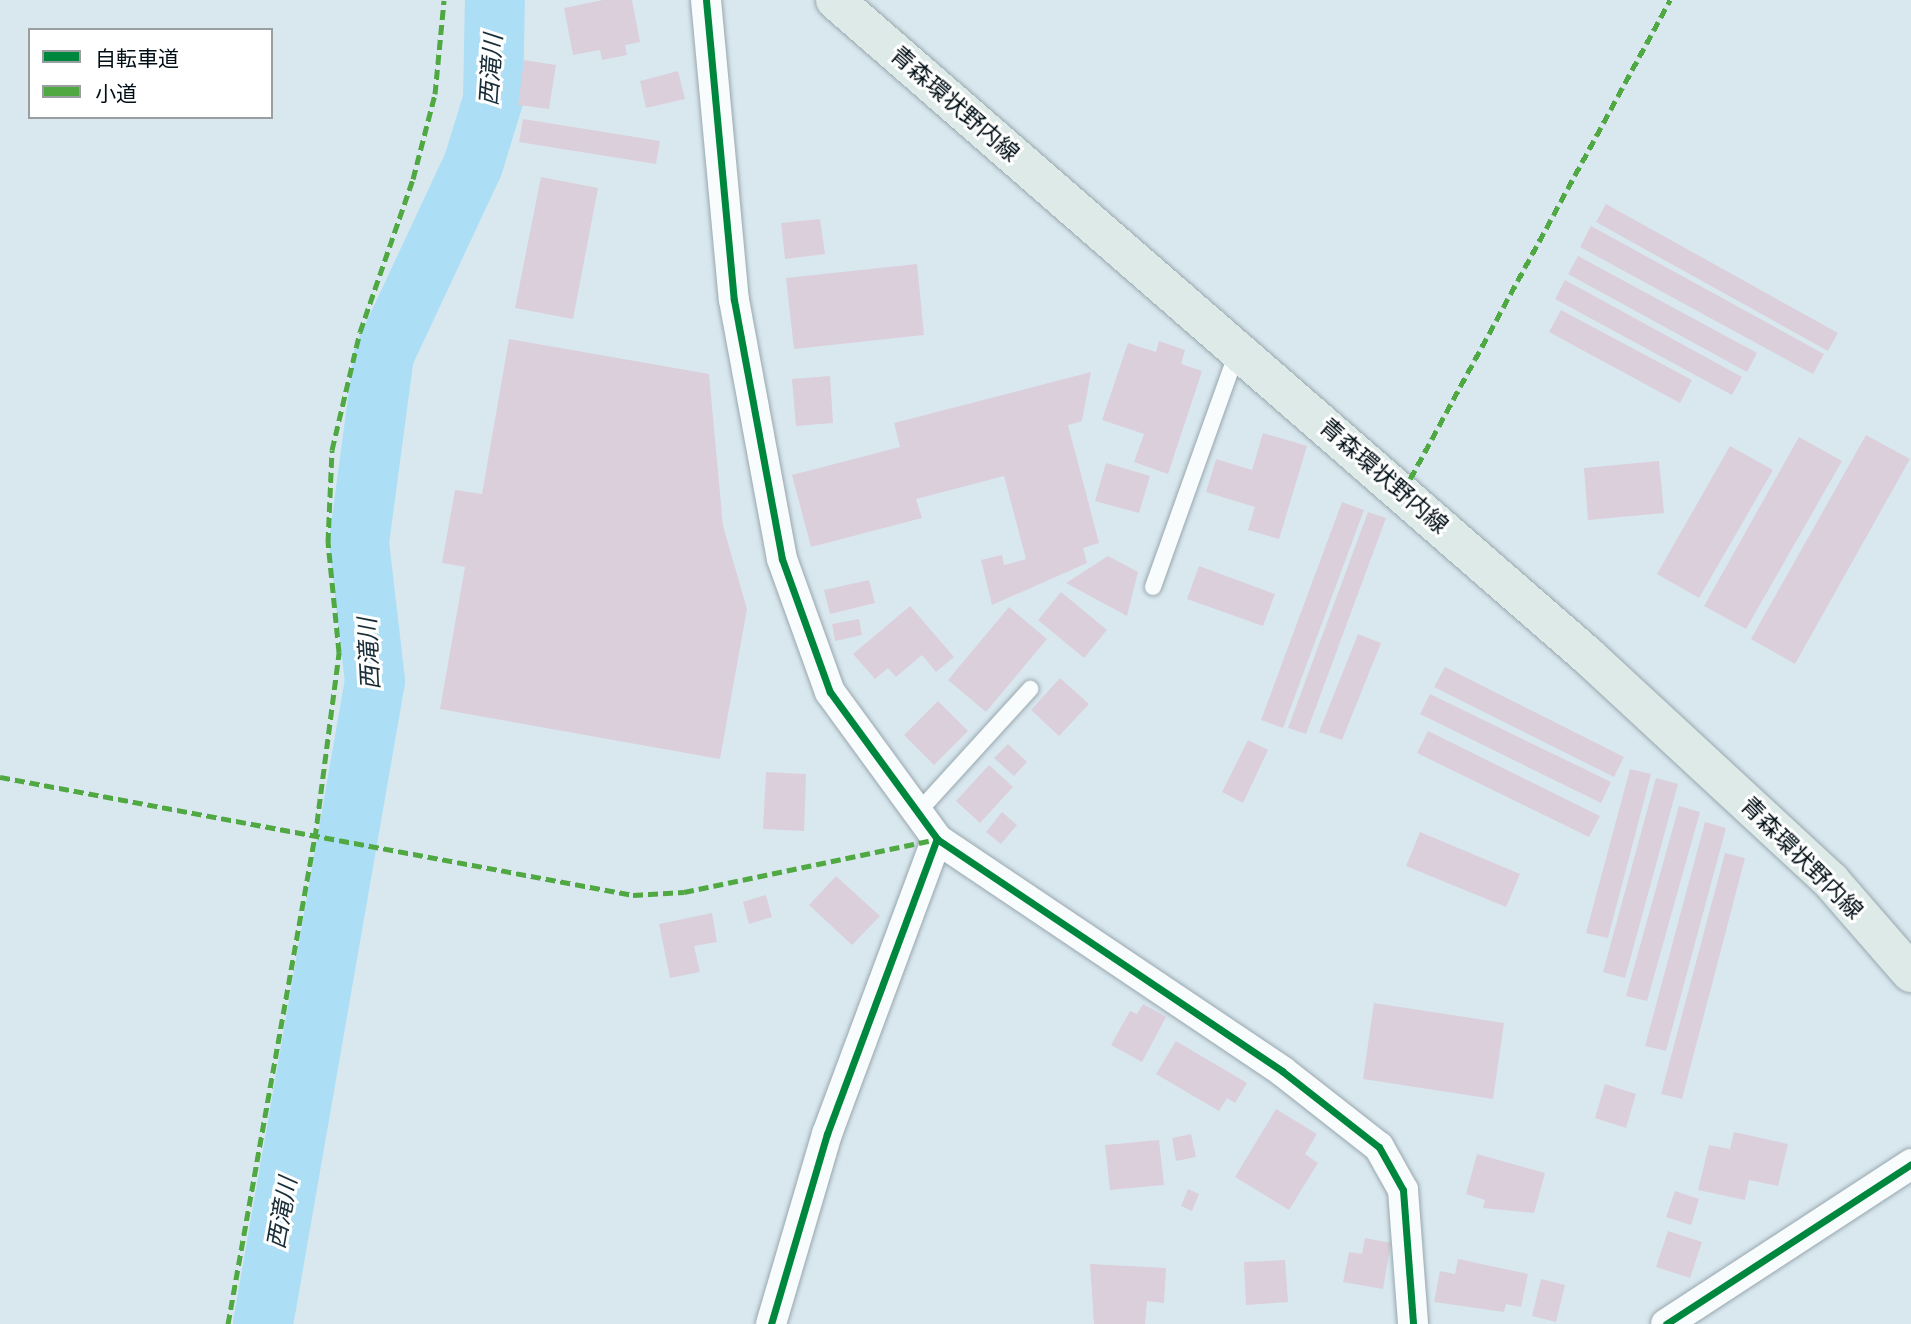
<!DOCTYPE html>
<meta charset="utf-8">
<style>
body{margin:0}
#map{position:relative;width:1911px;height:1324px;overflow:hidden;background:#d9e8ef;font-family:"PT Sans","Noto Sans JP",sans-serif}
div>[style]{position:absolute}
.river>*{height:60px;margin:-30px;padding:0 30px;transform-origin:30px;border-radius:30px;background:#acdef5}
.building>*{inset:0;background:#dbcfdb}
.roads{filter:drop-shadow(0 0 2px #98a7ae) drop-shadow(0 0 2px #98a7ae)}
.service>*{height:16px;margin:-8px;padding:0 8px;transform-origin:8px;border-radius:8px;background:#f9fcfd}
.minor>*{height:30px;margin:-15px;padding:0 15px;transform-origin:15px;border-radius:15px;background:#f9fcfd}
.primary>*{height:38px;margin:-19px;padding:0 19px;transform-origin:19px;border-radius:19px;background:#ddeae7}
.quiet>*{height:5px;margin-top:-2.5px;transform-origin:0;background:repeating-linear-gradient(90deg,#4fa842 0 10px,transparent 0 15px)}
.cycleway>*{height:7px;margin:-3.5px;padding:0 3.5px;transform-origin:3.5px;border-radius:3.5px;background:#00873e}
span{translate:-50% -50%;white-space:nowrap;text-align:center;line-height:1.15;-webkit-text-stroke:6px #fff;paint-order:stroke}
.street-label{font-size:23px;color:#000e15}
.water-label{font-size:24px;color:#192e38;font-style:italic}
.legend{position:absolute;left:28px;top:28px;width:245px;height:91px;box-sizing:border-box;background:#fff;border:2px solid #999fa1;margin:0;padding:9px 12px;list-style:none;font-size:21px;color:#000e15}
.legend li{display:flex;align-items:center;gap:14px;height:35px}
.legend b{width:35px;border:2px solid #999fa1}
</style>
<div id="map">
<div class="river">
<div style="left:263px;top:1324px;width:653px;rotate:-80.12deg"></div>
<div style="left:375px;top:681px;width:140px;rotate:-96.6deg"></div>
<div style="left:359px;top:542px;width:189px;rotate:-82.4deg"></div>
<div style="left:384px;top:355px;width:210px;rotate:-64.9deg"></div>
<div style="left:473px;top:165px;width:68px;rotate:-72.9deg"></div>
<div style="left:493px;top:100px;width:100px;rotate:-88.9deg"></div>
</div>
<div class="building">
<div style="clip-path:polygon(603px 0,632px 0,640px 42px,625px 45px,627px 55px,602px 60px,600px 50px,573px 55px,564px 8px)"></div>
<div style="clip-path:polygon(524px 60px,556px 65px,549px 109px,518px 105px)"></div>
<div style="clip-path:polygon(678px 71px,685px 99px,646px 108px,640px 81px)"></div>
<div style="clip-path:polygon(523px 119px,660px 141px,656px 164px,519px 142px)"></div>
<div style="clip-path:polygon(541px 177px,598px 188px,573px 319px,515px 308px)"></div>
<div style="clip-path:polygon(1606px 204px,1838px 333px,1828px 351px,1596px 222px)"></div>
<div style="clip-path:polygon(820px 219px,825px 254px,785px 259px,781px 223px)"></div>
<div style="clip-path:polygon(1591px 226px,1824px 354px,1813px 374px,1580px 247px)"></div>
<div style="clip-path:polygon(1578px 256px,1757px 353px,1747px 372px,1568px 274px)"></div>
<div style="clip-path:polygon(917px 264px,924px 335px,794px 349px,786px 278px)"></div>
<div style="clip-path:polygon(1565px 280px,1742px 377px,1732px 395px,1555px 299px)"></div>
<div style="clip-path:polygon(1561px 310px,1692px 380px,1680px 403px,1549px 332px)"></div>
<div style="clip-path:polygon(509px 339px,709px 374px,723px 526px,747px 609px,720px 759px,440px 709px,465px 567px,442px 563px,455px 490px,482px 494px)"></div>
<div style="clip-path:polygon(1159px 341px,1185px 350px,1181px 364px,1202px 371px,1168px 474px,1134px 462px,1144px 434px,1102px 420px,1128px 343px,1156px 352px)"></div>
<div style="clip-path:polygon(1091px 372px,1082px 421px,1068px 425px,1099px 543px,1083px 548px,1087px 563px,992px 605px,981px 560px,1002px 555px,1004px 565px,1026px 559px,1004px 476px,916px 499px,922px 518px,811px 547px,792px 475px,900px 447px,894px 423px)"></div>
<div style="clip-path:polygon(830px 376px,833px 423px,796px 426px,792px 379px)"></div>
<div style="clip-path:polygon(1263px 433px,1307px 446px,1279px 539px,1248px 530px,1255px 507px,1206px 492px,1216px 459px,1252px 470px)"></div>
<div style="clip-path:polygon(1866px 435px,1910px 459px,1795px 664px,1751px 639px)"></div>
<div style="clip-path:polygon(1799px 437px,1842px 461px,1746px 629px,1704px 606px)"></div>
<div style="clip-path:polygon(1730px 446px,1773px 470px,1699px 598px,1657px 574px)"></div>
<div style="clip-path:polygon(1659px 461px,1664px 513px,1588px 520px,1584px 468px)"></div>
<div style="clip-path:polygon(1106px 463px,1150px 476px,1139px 513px,1095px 501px)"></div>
<div style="clip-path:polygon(1342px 502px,1364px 510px,1283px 728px,1261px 720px)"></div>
<div style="clip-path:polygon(1368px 512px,1386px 518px,1306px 734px,1288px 728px)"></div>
<div style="clip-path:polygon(1108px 556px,1138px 572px,1127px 616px,1066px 583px)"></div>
<div style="clip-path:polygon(1199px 566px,1275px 594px,1263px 626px,1187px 599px)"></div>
<div style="clip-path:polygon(869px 580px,875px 603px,830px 614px,824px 590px)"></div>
<div style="clip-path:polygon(1061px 592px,1107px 630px,1084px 658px,1038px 620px)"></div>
<div style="clip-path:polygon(910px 606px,954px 657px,936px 672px,922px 655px,896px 677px,888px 668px,875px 679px,853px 654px)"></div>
<div style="clip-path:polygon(1009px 607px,1047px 639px,986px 712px,948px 680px)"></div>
<div style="clip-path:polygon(859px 619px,862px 635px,835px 641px,832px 624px)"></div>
<div style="clip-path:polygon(1358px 634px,1381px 643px,1342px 740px,1319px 732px)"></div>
<div style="clip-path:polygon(1445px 667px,1624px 757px,1614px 777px,1434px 687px)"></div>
<div style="clip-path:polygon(1060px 678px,1089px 704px,1059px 736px,1031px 710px)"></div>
<div style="clip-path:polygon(1430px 694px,1611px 782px,1601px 803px,1420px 714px)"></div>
<div style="clip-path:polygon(938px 701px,968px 731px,934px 765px,904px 735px)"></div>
<div style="clip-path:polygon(1428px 731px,1600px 816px,1589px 837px,1417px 753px)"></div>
<div style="clip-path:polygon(1248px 740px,1268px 750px,1243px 803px,1222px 792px)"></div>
<div style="clip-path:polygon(1008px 744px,1027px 762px,1014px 776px,994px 758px)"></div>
<div style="clip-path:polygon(989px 765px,1013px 787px,980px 823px,956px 801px)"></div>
<div style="clip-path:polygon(1630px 769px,1651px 774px,1608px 938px,1586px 933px)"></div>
<div style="clip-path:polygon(766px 772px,806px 774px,804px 831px,763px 829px)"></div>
<div style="clip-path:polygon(1656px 778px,1678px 784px,1625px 978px,1603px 972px)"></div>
<div style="clip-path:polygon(1679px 806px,1700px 812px,1647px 1001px,1626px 996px)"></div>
<div style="clip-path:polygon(1002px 812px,1017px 825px,1001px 844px,986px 832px)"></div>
<div style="clip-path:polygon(1705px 822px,1726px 828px,1666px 1051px,1645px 1046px)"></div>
<div style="clip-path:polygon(1420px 832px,1520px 874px,1506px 907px,1406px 866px)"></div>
<div style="clip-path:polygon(1725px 853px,1745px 858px,1682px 1099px,1661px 1094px)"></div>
<div style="clip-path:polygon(836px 876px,880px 916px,852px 945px,809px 905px)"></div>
<div style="clip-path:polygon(766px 895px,772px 917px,749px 924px,743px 902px)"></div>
<div style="clip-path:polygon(712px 913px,717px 942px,694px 946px,700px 972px,670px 978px,659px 924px)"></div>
<div style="clip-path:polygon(1374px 1003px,1504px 1023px,1493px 1099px,1363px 1079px)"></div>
<div style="clip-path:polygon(1143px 1004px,1166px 1017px,1142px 1062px,1111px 1045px,1130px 1011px,1137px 1014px)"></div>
<div style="clip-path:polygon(1176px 1041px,1247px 1083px,1235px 1103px,1227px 1098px,1219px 1111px,1156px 1074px)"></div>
<div style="clip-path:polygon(1605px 1084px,1636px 1094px,1626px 1128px,1595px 1118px)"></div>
<div style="clip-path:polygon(1276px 1109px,1317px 1134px,1305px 1154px,1318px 1163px,1289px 1210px,1235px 1177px)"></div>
<div style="clip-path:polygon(1734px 1132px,1788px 1144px,1778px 1186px,1749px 1180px,1745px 1200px,1698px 1190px,1709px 1145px,1730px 1149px)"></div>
<div style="clip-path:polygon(1191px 1134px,1196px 1157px,1176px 1161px,1172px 1138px)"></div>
<div style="clip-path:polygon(1159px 1140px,1164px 1185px,1110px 1190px,1105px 1145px)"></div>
<div style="clip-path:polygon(1477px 1154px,1545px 1173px,1534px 1213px,1483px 1208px,1485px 1200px,1466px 1194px)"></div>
<div style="clip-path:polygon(1188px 1189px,1199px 1194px,1192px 1211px,1181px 1206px)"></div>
<div style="clip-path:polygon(1675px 1191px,1699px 1199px,1691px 1225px,1666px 1217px)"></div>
<div style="clip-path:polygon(1668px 1231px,1702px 1242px,1690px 1278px,1656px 1267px)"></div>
<div style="clip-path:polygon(1365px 1238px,1391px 1243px,1383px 1289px,1343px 1282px,1349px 1252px,1362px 1254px)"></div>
<div style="clip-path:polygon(1458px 1259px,1528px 1274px,1521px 1307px,1506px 1304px,1504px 1312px,1434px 1302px,1440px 1271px,1455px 1274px)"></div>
<div style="clip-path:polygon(1285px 1260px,1288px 1302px,1246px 1305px,1244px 1262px)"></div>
<div style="clip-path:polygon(1090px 1264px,1166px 1268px,1164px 1303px,1147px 1301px,1145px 1324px,1094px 1324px)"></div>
<div style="clip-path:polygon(1541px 1279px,1565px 1285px,1556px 1322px,1532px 1316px)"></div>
</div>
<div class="roads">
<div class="service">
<div style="left:1153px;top:587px;width:250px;rotate:-70.3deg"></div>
<div style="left:920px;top:810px;width:164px;rotate:-47.7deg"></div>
</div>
<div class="minor">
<div style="left:706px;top:0;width:301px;rotate:84.7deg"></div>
<div style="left:734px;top:300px;width:263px;rotate:79.5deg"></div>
<div style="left:782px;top:559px;width:141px;rotate:70.2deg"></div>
<div style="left:830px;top:692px;width:182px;rotate:53.9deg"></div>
<div style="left:937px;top:839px;width:416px;rotate:33.9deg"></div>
<div style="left:1282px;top:1071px;width:123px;rotate:38.1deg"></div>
<div style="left:1379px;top:1147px;width:49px;rotate:60.8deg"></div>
<div style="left:1403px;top:1190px;width:134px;rotate:85.7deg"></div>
<div style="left:771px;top:1324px;width:198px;rotate:-73.6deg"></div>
<div style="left:827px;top:1134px;width:315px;rotate:-69.6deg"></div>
<div style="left:1666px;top:1324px;width:293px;rotate:-33.1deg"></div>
</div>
<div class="primary">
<div style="left:835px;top:0;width:999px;rotate:41.06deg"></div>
<div style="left:1588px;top:656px;width:331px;rotate:42.8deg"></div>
<div style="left:1831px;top:881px;width:122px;rotate:49deg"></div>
</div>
</div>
<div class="quiet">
<div style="left:1403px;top:492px;width:560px;rotate:-61.51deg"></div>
<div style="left:0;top:777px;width:644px;rotate:10.56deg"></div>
<div style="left:633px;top:895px;width:51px;rotate:-3.4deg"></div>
<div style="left:684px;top:892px;width:258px;rotate:-11.8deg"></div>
<div style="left:228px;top:1324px;width:494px;rotate:-79.9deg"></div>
<div style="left:315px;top:838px;width:188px;rotate:-82.6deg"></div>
<div style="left:339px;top:652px;width:111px;rotate:-95.7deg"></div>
<div style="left:328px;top:542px;width:92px;rotate:-87.5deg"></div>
<div style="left:332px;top:450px;width:121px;rotate:-76.7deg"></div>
<div style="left:360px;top:332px;width:162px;rotate:-70.9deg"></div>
<div style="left:413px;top:179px;width:88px;rotate:-75.5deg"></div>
<div style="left:435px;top:94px;width:94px;rotate:-84.5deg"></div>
</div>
<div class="cycleway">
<div style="left:706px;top:0;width:301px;rotate:84.7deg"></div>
<div style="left:734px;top:300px;width:263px;rotate:79.5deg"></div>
<div style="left:782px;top:559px;width:141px;rotate:70.2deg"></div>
<div style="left:830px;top:692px;width:182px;rotate:53.9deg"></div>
<div style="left:937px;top:839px;width:416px;rotate:33.9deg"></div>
<div style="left:1282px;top:1071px;width:123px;rotate:38.1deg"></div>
<div style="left:1379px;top:1147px;width:49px;rotate:60.8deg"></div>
<div style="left:1403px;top:1190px;width:134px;rotate:85.7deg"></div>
<div style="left:771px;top:1324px;width:198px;rotate:-73.6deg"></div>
<div style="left:827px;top:1134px;width:315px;rotate:-69.6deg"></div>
<div style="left:1666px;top:1324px;width:293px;rotate:-33.1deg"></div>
</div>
<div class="street-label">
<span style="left:955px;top:104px;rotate:41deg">青森環状野内線</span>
<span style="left:1384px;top:476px;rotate:41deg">青森環状野内線</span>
<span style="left:1802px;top:858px;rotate:45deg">青森環状野内線</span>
</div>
<div class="water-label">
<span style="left:491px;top:70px;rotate:-86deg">西滝川</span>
<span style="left:369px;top:654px;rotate:-93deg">西滝川</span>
<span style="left:282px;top:1213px;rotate:-80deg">西滝川</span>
</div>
<ul class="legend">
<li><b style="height:9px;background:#00873e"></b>自転車道</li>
<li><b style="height:9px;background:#4fa842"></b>小道</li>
</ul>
</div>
